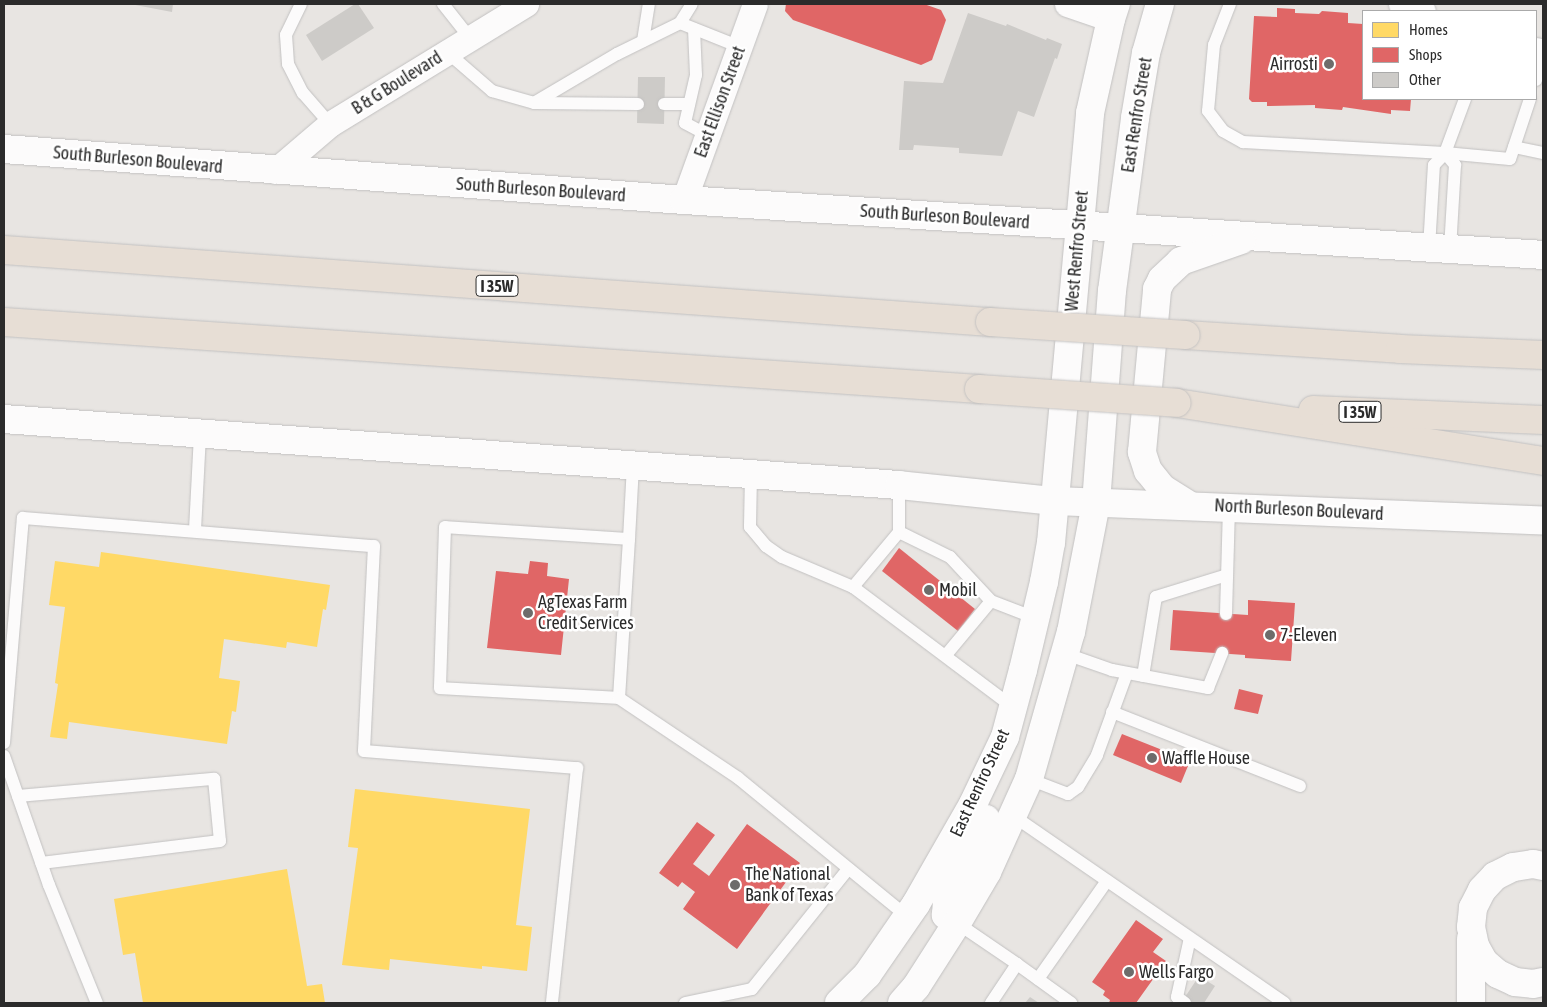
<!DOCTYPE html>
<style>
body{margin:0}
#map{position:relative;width:1547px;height:1007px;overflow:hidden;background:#e8e5e2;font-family:"Asap Condensed",sans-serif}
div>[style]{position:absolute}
.homes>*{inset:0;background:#ffd966}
.shops>*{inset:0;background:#e06666}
.building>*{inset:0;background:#cdcbc8}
.roads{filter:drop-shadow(0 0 1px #c2c1c1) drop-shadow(0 0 1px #c2c1c1)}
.lane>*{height:12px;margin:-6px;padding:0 6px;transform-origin:6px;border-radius:6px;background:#fcfbfb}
.street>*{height:25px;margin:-12.5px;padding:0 12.5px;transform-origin:12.5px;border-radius:12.5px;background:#fcfbfb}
.secondary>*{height:28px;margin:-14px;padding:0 14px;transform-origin:14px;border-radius:14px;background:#fcfbfb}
.highway>*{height:28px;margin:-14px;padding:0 14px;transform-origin:14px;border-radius:14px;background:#e7ded5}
.bridges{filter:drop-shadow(0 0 1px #c5c3c2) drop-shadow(0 0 1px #c5c3c2)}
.highway-bridge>*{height:28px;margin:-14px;padding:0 14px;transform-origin:14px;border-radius:14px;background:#e7ded5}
.dots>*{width:14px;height:14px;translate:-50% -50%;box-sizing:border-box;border:2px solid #fff;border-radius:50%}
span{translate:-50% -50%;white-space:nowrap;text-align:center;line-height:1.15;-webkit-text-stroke:5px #fff;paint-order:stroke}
.shield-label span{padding:1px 4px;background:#fff;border:1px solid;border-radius:4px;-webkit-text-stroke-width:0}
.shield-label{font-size:16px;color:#2b2b2b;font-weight:700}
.poi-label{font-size:18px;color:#2b2b2b}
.right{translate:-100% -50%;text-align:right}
.left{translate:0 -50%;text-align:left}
.street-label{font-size:18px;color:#2b2b2b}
.frame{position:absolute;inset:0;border:5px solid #2b2b2b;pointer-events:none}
.legend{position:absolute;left:1362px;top:10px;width:175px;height:90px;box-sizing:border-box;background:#fff;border:1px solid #aaa;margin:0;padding:6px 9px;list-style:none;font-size:15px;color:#2b2b2b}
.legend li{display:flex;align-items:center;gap:10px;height:25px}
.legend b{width:25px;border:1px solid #aaa}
</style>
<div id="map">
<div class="homes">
<div style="clip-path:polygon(101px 552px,330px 585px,326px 610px,323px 609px,317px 647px,287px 642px,286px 648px,224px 639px,219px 678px,240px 681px,236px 712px,232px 711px,227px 744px,69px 722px,67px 739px,50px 737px,58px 684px,55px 683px,65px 607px,49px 605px,55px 561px,99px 567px)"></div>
<div style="clip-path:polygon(355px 789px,530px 809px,516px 925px,532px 927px,527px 971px,482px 966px,482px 969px,390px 959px,389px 970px,342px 965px,358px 848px,348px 847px)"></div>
<div style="clip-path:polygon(287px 869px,307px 986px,322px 984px,325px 1003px,143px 1003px,135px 953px,123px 955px,114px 899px)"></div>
</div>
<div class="shops">
<div style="clip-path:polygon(786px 4px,924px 4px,941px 10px,946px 20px,932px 60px,921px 65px,793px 20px,785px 11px)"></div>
<div style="clip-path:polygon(1277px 8px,1295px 9px,1295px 13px,1319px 14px,1322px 11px,1348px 13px,1348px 23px,1363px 24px,1363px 99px,1411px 99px,1410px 111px,1391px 110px,1391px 114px,1343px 107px,1342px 110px,1315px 108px,1315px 105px,1267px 106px,1267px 102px,1252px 102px,1249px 99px,1254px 16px,1277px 17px)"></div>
<div style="clip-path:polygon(899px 548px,975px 609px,958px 631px,882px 571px)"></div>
<div style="clip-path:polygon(530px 561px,548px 563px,547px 576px,569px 579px,561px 655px,487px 648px,496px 571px,528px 574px)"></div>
<div style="clip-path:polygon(1248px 600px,1295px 603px,1291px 661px,1245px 658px,1245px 655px,1170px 650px,1173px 610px,1248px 615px)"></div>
<div style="clip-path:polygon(1239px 689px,1263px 695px,1258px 714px,1234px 709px)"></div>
<div style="clip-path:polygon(1122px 734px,1190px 761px,1181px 783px,1113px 755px)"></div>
<div style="clip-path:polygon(697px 822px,715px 835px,693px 864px,709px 876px,747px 824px,800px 863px,737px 949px,683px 909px,695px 892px,682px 882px,678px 887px,659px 873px)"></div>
<div style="clip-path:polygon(1136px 920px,1163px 939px,1153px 952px,1166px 961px,1136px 1003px,1109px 1003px,1110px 1000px,1103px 995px,1105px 991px,1092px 982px)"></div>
</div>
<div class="building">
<div style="clip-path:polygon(130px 4px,173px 4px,172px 12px)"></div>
<div style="clip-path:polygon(355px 4px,358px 4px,374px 28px,322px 61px,306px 35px)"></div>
<div style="clip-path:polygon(968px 13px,1006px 26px,1007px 24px,1046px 40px,1047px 38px,1062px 44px,1057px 59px,1055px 58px,1034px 117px,1018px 111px,1002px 156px,959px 153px,959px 148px,914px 145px,913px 150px,899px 150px,904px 81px,943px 83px)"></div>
<div style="clip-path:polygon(638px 77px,665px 77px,664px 124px,637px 123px)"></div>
<div style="clip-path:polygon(1199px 976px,1215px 986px,1204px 1003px,1181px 1003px)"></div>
<div style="clip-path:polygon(1030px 997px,1039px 1003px,1025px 1003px)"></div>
</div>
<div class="roads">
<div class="lane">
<div style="left:301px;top:4px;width:34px;rotate:116deg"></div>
<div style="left:286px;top:35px;width:29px;rotate:86deg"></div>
<div style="left:288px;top:64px;width:33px;rotate:63deg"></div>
<div style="left:303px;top:93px;width:41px;rotate:48.9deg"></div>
<div style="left:443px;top:4px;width:43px;rotate:51.5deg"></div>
<div style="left:1230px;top:4px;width:44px;rotate:111.3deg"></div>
<div style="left:1214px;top:45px;width:66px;rotate:95.2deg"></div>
<div style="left:1208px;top:111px;width:25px;rotate:53deg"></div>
<div style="left:1223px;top:131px;width:23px;rotate:29deg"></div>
<div style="left:1243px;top:142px;width:202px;rotate:3.1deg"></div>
<div style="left:1445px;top:153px;width:65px;rotate:5.3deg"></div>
<div style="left:1510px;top:159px;width:63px;rotate:-71.6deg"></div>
<div style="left:680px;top:23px;width:22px;rotate:-58deg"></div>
<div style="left:694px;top:29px;width:46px;rotate:87.5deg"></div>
<div style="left:696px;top:75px;width:49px;rotate:102.9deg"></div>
<div style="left:685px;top:123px;width:26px;rotate:28deg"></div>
<div style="left:643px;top:41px;width:37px;rotate:-81deg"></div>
<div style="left:447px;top:52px;width:60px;rotate:40.9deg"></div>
<div style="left:492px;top:91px;width:44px;rotate:15.9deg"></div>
<div style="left:534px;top:103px;width:96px;rotate:-30.6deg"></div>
<div style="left:617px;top:54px;width:70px;rotate:-26.2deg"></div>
<div style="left:680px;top:23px;width:65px;rotate:21.8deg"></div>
<div style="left:1536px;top:80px;width:24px;rotate:-73deg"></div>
<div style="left:535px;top:103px;width:103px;rotate:0.6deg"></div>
<div style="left:664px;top:104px;width:25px"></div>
<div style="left:1514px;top:147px;width:30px;rotate:12deg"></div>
<div style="left:1445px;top:153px;width:16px;rotate:50deg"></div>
<div style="left:1455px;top:165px;width:84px;rotate:93.4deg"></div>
<div style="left:1429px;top:248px;width:83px;rotate:-86.6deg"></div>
<div style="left:1434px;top:165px;width:16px;rotate:-47deg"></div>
<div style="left:1445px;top:153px;width:58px;rotate:-69.7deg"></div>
<div style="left:751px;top:474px;width:53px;rotate:91.1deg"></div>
<div style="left:750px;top:527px;width:25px;rotate:50deg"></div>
<div style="left:766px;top:546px;width:19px;rotate:35deg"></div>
<div style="left:782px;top:557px;width:77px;rotate:22.9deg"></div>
<div style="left:899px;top:485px;width:47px;rotate:90deg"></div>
<div style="left:899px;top:532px;width:72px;rotate:129.9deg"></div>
<div style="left:853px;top:587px;width:200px;rotate:36.9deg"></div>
<div style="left:195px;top:530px;width:97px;rotate:-87deg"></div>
<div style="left:899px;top:532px;width:57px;rotate:26.1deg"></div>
<div style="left:950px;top:557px;width:60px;rotate:47deg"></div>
<div style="left:991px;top:601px;width:47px;rotate:21.1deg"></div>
<div style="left:629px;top:539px;width:184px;rotate:-176.3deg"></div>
<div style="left:445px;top:527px;width:161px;rotate:91.8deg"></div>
<div style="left:440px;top:688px;width:179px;rotate:3.2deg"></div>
<div style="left:619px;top:698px;width:159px;rotate:-86.4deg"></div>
<div style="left:629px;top:539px;width:73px;rotate:-86.9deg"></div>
<div style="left:1226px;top:614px;width:107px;rotate:-88.4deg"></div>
<div style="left:1066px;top:654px;width:49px;rotate:19.2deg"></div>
<div style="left:1112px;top:670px;width:98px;rotate:10.6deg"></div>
<div style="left:1208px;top:688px;width:38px;rotate:-68deg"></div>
<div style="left:946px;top:655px;width:70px;rotate:-50.2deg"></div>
<div style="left:1143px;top:676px;width:80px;rotate:-80.7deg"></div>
<div style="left:1156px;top:597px;width:74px;rotate:-17.2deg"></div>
<div style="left:619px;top:698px;width:143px;rotate:33.9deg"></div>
<div style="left:738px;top:778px;width:220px;rotate:39.3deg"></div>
<div style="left:1112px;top:712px;width:202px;rotate:21.5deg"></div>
<div style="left:4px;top:743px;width:226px;rotate:-85.2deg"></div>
<div style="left:23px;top:518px;width:352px;rotate:4.6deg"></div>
<div style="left:374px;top:546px;width:205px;rotate:92.8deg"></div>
<div style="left:364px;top:751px;width:214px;rotate:4.6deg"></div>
<div style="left:577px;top:768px;width:236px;rotate:96.1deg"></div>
<div style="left:4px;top:756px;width:137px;rotate:70.8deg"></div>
<div style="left:49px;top:885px;width:127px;rotate:67.9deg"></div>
<div style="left:1029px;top:779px;width:42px;rotate:21deg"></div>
<div style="left:1068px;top:794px;width:12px;rotate:-35deg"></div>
<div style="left:1078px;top:787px;width:37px;rotate:-59deg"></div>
<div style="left:1097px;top:755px;width:87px;rotate:-69.9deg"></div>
<div style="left:18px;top:796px;width:197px;rotate:-5deg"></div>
<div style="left:214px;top:779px;width:62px;rotate:84.5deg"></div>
<div style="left:220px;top:841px;width:180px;rotate:173deg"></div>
<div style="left:1012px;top:815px;width:331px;rotate:34.6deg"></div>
<div style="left:957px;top:923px;width:73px;rotate:34.3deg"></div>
<div style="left:1017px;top:964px;width:47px;rotate:123.7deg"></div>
<div style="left:1017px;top:964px;width:67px;rotate:35.8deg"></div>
<div style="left:1038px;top:979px;width:120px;rotate:-54.9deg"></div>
<div style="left:685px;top:1003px;width:68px;rotate:-11.8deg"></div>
<div style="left:752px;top:989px;width:154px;rotate:-51.3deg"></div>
<div style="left:1185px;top:1003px;width:10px;rotate:-143deg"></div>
<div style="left:1177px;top:997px;width:60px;rotate:-77.6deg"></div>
</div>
<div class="street">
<div style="left:1067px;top:4px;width:46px;rotate:18.8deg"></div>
<div style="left:1401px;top:4px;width:23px;rotate:18deg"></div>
<div style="left:1536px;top:50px;width:7px;rotate:16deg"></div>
<div style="left:275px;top:171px;width:72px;rotate:-40.5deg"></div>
<div style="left:330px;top:124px;width:230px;rotate:-31.5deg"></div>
<div style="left:684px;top:200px;width:208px;rotate:-70.1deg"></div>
</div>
<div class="secondary">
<div style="left:4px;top:149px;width:682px;rotate:4.29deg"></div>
<div style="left:684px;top:200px;width:861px;rotate:3.66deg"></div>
<div style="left:4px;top:419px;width:897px;rotate:4.22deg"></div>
<div style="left:899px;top:485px;width:157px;rotate:5.9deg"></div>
<div style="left:1055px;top:501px;width:488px;rotate:2.3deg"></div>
<div style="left:1189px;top:505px;width:32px;rotate:-148deg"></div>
<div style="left:1162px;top:488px;width:22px;rotate:-129deg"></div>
<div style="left:1148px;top:471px;width:20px;rotate:-108deg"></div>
<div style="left:1142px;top:452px;width:164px;rotate:-84.7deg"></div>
<div style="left:1157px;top:289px;width:11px;rotate:-63deg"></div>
<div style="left:1162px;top:279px;width:26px;rotate:-43deg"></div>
<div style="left:1181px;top:261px;width:64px;rotate:-19.3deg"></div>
<div style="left:1543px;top:866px;width:10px;rotate:-169deg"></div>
<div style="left:1533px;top:864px;width:20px;rotate:171deg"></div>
<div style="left:1513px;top:867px;width:20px;rotate:153deg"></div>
<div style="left:1495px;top:876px;width:19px;rotate:133deg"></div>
<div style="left:1482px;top:890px;width:20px;rotate:117deg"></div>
<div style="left:1473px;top:908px;width:19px;rotate:96deg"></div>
<div style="left:1471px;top:927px;width:19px;rotate:78deg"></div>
<div style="left:1475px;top:946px;width:18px;rotate:61deg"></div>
<div style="left:1484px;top:962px;width:18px;rotate:41deg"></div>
<div style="left:1498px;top:974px;width:19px;rotate:25deg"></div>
<div style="left:1515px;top:982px;width:18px;rotate:6deg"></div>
<div style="left:1533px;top:984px;width:10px;rotate:-11deg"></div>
<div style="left:957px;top:923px;width:14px;rotate:-144deg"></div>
<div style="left:946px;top:915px;width:16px;rotate:-86deg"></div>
<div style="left:947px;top:899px;width:89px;rotate:-64deg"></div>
<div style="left:839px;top:1003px;width:40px;rotate:-45deg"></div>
<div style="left:867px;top:975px;width:86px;rotate:-55.4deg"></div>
<div style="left:916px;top:904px;width:115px;rotate:-60.3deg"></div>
<div style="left:973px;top:804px;width:74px;rotate:-64.5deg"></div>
<div style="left:1005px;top:737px;width:69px;rotate:-75deg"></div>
<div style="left:1023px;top:670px;width:90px;rotate:-76.6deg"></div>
<div style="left:1044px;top:582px;width:40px;rotate:-80deg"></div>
<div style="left:1051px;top:543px;width:432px;rotate:-84.8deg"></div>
<div style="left:1090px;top:113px;width:96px;rotate:-77.4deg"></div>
<div style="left:1111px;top:19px;width:16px;rotate:-72deg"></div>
<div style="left:902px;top:1003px;width:21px;rotate:-49deg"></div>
<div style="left:916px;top:987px;width:76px;rotate:-57.4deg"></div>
<div style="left:957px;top:923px;width:59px;rotate:-59.5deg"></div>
<div style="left:987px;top:872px;width:102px;rotate:-65.7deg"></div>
<div style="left:1029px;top:779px;width:153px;rotate:-74.1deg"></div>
<div style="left:1071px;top:632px;width:131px;rotate:-79deg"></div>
<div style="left:1096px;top:503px;width:213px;rotate:-85.7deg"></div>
<div style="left:1112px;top:291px;width:175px;rotate:-82.4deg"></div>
<div style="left:1135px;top:118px;width:66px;rotate:-80.4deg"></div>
<div style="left:1146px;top:53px;width:51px;rotate:-74.1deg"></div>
<div style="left:1471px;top:1003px;width:64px;rotate:-90deg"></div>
</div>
<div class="highway">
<div style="left:4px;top:250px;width:989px;rotate:4.18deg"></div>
<div style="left:4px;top:322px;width:977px;rotate:3.93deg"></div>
<div style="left:1186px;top:335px;width:214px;rotate:3.7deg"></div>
<div style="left:1400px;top:349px;width:143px;rotate:2.4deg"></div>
<div style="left:1177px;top:403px;width:371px;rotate:9deg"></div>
<div style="left:1313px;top:410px;width:230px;rotate:2.5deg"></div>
</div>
</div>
<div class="bridges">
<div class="highway-bridge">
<div style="left:990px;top:322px;width:196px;rotate:3.8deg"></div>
<div style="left:979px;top:389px;width:198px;rotate:4deg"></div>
</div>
</div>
<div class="dots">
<div style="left:1329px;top:64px;background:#6d6c6b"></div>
<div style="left:929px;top:590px;background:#6d6c6b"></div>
<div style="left:528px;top:613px;background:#6d6c6b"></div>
<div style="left:1270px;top:635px;background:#6d6c6b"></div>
<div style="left:1152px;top:758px;background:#6d6c6b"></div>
<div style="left:735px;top:885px;background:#6d6c6b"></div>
<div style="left:1129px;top:972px;background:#6d6c6b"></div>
</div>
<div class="shield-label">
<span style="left:497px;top:286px">I 35W</span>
<span style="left:1360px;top:412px">I 35W</span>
</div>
<div class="poi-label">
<span class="right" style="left:1318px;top:64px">Airrosti</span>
<span class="left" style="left:939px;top:590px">Mobil</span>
<span class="left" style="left:538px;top:613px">AgTexas Farm<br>Credit Services</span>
<span class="left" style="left:1280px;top:635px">7-Eleven</span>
<span class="left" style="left:1162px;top:758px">Waffle House</span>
<span class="left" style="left:745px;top:885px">The National<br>Bank of Texas</span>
<span class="left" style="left:1139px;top:972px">Wells Fargo</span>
</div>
<div class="street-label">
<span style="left:397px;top:83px;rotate:-32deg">B &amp; G Boulevard</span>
<span style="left:720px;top:102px;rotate:-70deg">East Ellison Street</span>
<span style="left:1137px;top:115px;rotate:-81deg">East Renfro Street</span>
<span style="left:138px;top:160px;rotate:5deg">South Burleson Boulevard</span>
<span style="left:541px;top:190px;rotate:4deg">South Burleson Boulevard</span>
<span style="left:945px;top:217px;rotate:4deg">South Burleson Boulevard</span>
<span style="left:1077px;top:251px;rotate:-85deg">West Renfro Street</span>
<span style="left:1299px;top:510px;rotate:3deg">North Burleson Boulevard</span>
<span style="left:980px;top:783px;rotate:-65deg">East Renfro Street</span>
</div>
<div class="frame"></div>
<ul class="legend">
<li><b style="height:14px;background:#ffd966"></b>Homes</li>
<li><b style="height:14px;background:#e06666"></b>Shops</li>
<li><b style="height:14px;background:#cdcbc8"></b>Other</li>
</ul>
</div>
